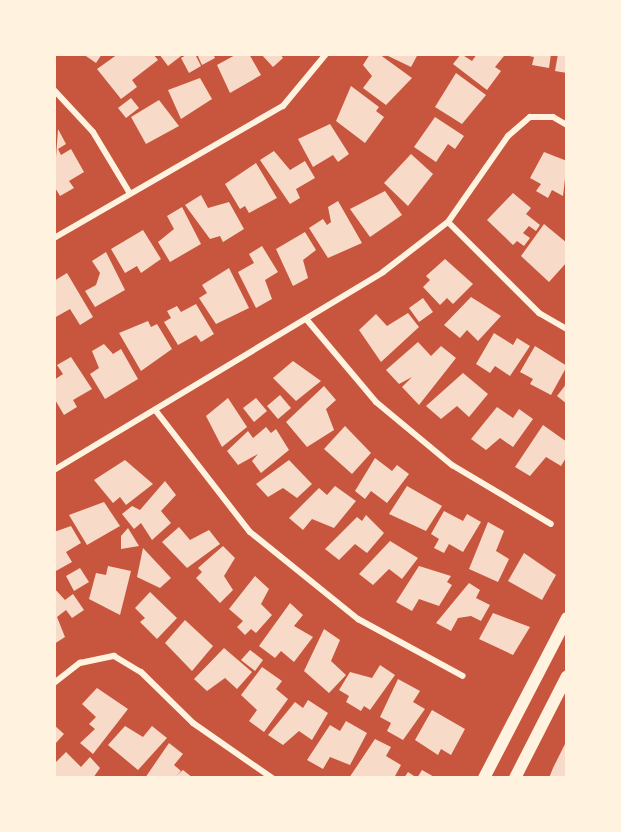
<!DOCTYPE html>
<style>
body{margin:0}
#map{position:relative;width:621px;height:832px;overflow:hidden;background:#c8553d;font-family:"Playfair Display",serif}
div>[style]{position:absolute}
.building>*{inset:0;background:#f7dbc8}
.minor>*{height:6px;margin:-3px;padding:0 3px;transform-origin:3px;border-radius:3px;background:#fff3e0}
.primary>*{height:12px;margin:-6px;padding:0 6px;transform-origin:6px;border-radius:6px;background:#fff3e0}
span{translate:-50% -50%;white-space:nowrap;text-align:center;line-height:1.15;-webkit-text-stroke:6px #fff3e0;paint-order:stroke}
.frame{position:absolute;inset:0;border:56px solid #fff3e0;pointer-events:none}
</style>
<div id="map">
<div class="building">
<div style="clip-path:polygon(83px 54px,102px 54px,96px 63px)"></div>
<div style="clip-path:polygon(118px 54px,153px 54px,158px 60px,132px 80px,137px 87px,121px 99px,97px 69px)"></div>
<div style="clip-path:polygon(159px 54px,180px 54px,181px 56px,168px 66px)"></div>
<div style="clip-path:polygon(188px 54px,195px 54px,201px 66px,189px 73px,181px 58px)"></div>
<div style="clip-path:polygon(197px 54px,213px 54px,215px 58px,202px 65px)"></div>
<div style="clip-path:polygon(237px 54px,249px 54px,261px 75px,230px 93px,217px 65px)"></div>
<div style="clip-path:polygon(261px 54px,280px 54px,283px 58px,273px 67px)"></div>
<div style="clip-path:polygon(370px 54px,379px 54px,412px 78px,386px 105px,363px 88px,372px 76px,363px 65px)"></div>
<div style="clip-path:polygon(384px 54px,418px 54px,411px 67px)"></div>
<div style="clip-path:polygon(461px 54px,472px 61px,477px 54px,504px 56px,495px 67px,501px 71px,487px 90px,453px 64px)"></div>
<div style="clip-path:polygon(551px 54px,549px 68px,532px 65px,534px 57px,524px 55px)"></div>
<div style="clip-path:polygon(558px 54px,567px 54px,567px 73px,555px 71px)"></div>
<div style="clip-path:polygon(456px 73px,486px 95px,462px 124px,435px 107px)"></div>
<div style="clip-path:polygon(200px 78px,212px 99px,181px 119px,168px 90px)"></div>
<div style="clip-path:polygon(351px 86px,379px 107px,376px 111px,384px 117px,365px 143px,336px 121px)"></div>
<div style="clip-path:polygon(131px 98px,139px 108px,126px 118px,118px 108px)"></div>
<div style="clip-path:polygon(159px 100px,179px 126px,146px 144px,131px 117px)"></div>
<div style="clip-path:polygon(435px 117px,464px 136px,455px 149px,448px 144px,436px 162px,414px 147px)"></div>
<div style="clip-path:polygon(330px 124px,349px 154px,338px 162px,333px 155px,313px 167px,298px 139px)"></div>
<div style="clip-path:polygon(58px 129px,66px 144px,58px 149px,61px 155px,71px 149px,84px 172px,69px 181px,74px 188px,60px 196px,54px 186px)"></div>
<div style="clip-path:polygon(274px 151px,290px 170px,305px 161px,315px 178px,296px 189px,300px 198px,290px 204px,260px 160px)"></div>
<div style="clip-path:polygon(544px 152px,567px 161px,563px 196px,552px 190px,548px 198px,536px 191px,541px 184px,530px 178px)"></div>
<div style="clip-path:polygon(411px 154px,433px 174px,408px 206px,384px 183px)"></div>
<div style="clip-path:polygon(256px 163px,277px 198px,249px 213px,245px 206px,240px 209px,225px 184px)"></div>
<div style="clip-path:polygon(385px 191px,402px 215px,370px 237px,350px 209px)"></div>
<div style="clip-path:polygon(513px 193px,531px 208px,526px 214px,540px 225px,536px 231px,529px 226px,523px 233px,530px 238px,524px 246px,517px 241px,513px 245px,487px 220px)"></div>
<div style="clip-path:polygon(201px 195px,208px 208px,229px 202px,244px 229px,223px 242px,220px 236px,210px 239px,185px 205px)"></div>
<div style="clip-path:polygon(338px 201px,362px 243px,328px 258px,309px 228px,323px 219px,327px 225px,331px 222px,328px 207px)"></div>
<div style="clip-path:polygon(182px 207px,201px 244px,170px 262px,158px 242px,174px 229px,167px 216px)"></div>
<div style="clip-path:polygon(544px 224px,567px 243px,567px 262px,549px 282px,521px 256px)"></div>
<div style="clip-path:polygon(143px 230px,161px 259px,141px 273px,137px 266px,125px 273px,111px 249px)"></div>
<div style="clip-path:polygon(305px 232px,316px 250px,303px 260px,308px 278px,293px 286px,276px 249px)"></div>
<div style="clip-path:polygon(262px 246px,278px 272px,265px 280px,272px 299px,256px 308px,238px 272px,254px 263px,249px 254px)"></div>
<div style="clip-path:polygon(106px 252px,125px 290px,95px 307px,85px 291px,96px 285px,100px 273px,92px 261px)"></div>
<div style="clip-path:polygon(445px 259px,473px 284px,453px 304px,447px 298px,440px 305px,423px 287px,430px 280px,426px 276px)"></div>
<div style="clip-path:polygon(229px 268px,249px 308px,216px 324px,199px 298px,207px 293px,202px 285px)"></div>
<div style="clip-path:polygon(67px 273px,93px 317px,80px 325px,70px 309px,54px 318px,54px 281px)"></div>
<div style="clip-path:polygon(471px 297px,501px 316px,478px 341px,467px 330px,460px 338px,444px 325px)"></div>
<div style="clip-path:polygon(423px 298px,433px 312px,419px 322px,409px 308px)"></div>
<div style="clip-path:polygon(196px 304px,214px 334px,201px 342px,196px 335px,178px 345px,164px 322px,171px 318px,167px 311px,177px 306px,181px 312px)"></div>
<div style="clip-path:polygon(408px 313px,419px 327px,381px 362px,359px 330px,376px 314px,387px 326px)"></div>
<div style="clip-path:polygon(148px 321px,151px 327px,157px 324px,172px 349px,141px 371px,119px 333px)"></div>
<div style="clip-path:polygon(494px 333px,513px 345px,517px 338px,530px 346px,510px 376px,495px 366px,490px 373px,476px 364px)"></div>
<div style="clip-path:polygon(418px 342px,431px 356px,441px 346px,456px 358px,419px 405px,402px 387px,412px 377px,399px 384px,386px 370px)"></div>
<div style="clip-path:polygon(104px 344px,113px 354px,121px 349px,138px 379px,105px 399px,90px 374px,99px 368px,92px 351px)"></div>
<div style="clip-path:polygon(535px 346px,567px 366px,551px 395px,530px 384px,533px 379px,520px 372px)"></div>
<div style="clip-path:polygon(71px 357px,92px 389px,73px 400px,77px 407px,64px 415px,54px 398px,54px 380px,63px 374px,57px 365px)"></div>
<div style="clip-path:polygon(293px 361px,321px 381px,296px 401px,273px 378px)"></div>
<div style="clip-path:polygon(463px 373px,488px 394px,469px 417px,457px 406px,441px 419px,426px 406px)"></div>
<div style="clip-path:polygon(567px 383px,567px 404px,557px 396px)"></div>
<div style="clip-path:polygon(324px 386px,336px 400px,326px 409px,334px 430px,307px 447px,286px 422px)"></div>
<div style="clip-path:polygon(280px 395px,291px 408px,278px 419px,267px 406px)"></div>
<div style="clip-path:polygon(228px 398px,247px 427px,222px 447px,206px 416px)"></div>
<div style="clip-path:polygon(256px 398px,267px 411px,254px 422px,243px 408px)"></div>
<div style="clip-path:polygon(497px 407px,513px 418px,519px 409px,533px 419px,513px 447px,500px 438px,486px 450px,471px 439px)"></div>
<div style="clip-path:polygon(543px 425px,567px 442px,567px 456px,561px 466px,546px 457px,530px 476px,515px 467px)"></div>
<div style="clip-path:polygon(345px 426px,371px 453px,352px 474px,324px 449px)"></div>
<div style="clip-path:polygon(266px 427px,271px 433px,276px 429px,289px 450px,261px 473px,252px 461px,258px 454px,238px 465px,227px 451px,248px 431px,253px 438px)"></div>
<div style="clip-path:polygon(375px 458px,392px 471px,397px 465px,409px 474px,387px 503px,371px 491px,365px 499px,355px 491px)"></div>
<div style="clip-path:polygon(125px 460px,153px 484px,126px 505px,120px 497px,113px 503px,94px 480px)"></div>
<div style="clip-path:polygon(289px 460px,312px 484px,297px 498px,283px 488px,268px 497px,256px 484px)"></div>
<div style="clip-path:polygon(165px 481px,176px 495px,161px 511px,171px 523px,152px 540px,141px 523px,134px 529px,122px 514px,132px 506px,140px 510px)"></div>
<div style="clip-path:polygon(335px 486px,356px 501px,334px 528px,312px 519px,303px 530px,289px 518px,319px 488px,327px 495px)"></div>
<div style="clip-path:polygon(407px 486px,442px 506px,426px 531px,389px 514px)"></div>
<div style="clip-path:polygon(104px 502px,120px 526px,87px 545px,69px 515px)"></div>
<div style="clip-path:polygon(444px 511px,463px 521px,467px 514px,481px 522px,463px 552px,449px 544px,444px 553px,434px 548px,439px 539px,431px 534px)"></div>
<div style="clip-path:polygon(366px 515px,384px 533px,367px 553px,355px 544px,339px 560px,325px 549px,357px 517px,362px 521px)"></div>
<div style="clip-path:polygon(488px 522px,504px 531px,496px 551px,509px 559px,498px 582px,469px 569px)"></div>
<div style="clip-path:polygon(71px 526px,81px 543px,66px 552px,72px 562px,54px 572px,54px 532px)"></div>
<div style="clip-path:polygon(179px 527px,190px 540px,209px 530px,220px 544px,187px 568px,162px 542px)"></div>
<div style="clip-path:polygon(128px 528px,139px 546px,121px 549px,121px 536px)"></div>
<div style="clip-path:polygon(390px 541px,418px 558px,402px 579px,389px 569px,373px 585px,359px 574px)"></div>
<div style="clip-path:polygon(223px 546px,235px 558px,224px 576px,233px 590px,220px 603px,196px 578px,202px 572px,198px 568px)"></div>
<div style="clip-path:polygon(143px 548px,171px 578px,160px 588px,137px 577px)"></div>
<div style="clip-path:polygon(524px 553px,556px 575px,542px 600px,508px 581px)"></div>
<div style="clip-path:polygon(108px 566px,131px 571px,120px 615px,89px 599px,96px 573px,106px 575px)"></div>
<div style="clip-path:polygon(419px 566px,451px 576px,447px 582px,452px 585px,439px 606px,419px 599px,412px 611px,396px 602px)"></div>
<div style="clip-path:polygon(80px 568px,89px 582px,74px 591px,66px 576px)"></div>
<div style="clip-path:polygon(255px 576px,269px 589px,261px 604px,272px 615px,256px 633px,251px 629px,245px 635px,237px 627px,243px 621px,229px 609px)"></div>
<div style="clip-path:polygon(469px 583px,480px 590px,476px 598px,490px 605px,481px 621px,471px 616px,458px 618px,451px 631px,436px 623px)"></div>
<div style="clip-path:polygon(54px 588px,65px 600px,73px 594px,84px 610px,72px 618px,66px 610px,57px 617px,65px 637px,54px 644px)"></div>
<div style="clip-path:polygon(150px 592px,177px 618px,157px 639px,140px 622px,145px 618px,135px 608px)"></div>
<div style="clip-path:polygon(290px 603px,303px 615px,294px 626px,313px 637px,294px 662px,281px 651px,275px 658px,259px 646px)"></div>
<div style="clip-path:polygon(493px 613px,530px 627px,513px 655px,479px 639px)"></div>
<div style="clip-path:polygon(185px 620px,213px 646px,192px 671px,165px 643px)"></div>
<div style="clip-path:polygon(324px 629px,340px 640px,331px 661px,346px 675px,329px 693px,304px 671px)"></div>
<div style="clip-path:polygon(224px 648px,252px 672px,237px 689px,225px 678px,207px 691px,194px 679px)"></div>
<div style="clip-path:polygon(250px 650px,263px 660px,255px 671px,241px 660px)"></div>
<div style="clip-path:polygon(380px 665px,395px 675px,370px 710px,364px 706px,361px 711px,346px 702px,349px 696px,339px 690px,350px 672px,372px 678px)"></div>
<div style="clip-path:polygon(262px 667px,282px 681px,276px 689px,288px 699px,264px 732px,249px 721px,257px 710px,241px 695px)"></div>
<div style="clip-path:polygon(398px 679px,420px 691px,413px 702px,425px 709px,403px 740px,387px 731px,391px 723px,380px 717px)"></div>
<div style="clip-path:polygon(97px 688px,128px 709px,93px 754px,80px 743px,95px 729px,89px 724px,96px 717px,82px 704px)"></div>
<div style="clip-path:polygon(308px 700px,328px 713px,312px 740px,299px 731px,283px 745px,268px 735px,295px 702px,303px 708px)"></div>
<div style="clip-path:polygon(432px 710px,465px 729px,451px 755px,441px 749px,438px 755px,415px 740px)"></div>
<div style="clip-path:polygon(346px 721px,367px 733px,350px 765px,330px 757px,323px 769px,307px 760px,330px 725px,340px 731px)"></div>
<div style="clip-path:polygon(54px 725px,64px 734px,54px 745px)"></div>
<div style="clip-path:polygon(125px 726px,143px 737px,152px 726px,167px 738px,138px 770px,108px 745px)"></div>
<div style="clip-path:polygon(375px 739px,391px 747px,386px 756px,401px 765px,394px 778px,349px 778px)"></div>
<div style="clip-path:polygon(567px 740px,567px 778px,549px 778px,553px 768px)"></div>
<div style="clip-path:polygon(169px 743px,183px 754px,174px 765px,181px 771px,176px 776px,183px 770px,193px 778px,145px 778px)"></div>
<div style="clip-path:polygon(66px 752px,81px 767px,90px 757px,100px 768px,93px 778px,54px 778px,54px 764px)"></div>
<div style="clip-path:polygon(422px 770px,436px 778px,404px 778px,408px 772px,417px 778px)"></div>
</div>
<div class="minor">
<div style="left:54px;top:90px;width:57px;rotate:47.1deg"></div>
<div style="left:93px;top:132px;width:70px;rotate:59deg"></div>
<div style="left:448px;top:222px;width:129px;rotate:45deg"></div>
<div style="left:539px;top:313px;width:32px;rotate:30deg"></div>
<div style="left:54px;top:238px;width:264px;rotate:-30deg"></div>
<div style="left:283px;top:106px;width:67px;rotate:-50.4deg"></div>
<div style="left:307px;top:320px;width:107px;rotate:49.9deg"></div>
<div style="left:376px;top:402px;width:99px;rotate:39.7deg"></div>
<div style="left:452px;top:465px;width:115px;rotate:30.8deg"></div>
<div style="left:156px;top:411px;width:153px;rotate:52.2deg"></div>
<div style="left:250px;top:532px;width:139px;rotate:38.9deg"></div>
<div style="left:358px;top:619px;width:119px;rotate:28.5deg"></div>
<div style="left:54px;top:470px;width:384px;rotate:-31deg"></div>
<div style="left:383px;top:272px;width:82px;rotate:-37.6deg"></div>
<div style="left:448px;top:222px;width:105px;rotate:-55.1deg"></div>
<div style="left:508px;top:136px;width:29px;rotate:-41deg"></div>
<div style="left:530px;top:117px;width:23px"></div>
<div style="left:553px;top:117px;width:16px;rotate:30deg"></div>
<div style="left:54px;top:683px;width:33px;rotate:-38deg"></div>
<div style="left:80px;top:663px;width:35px;rotate:-12deg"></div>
<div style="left:114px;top:656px;width:31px;rotate:31deg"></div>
<div style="left:141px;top:672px;width:73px;rotate:44.4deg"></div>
<div style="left:193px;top:723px;width:96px;rotate:34.8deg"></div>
</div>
<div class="primary">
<div style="left:484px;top:778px;width:180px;rotate:-62.6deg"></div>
<div style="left:515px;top:778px;width:114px;rotate:-63deg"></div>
</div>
<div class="frame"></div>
</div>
